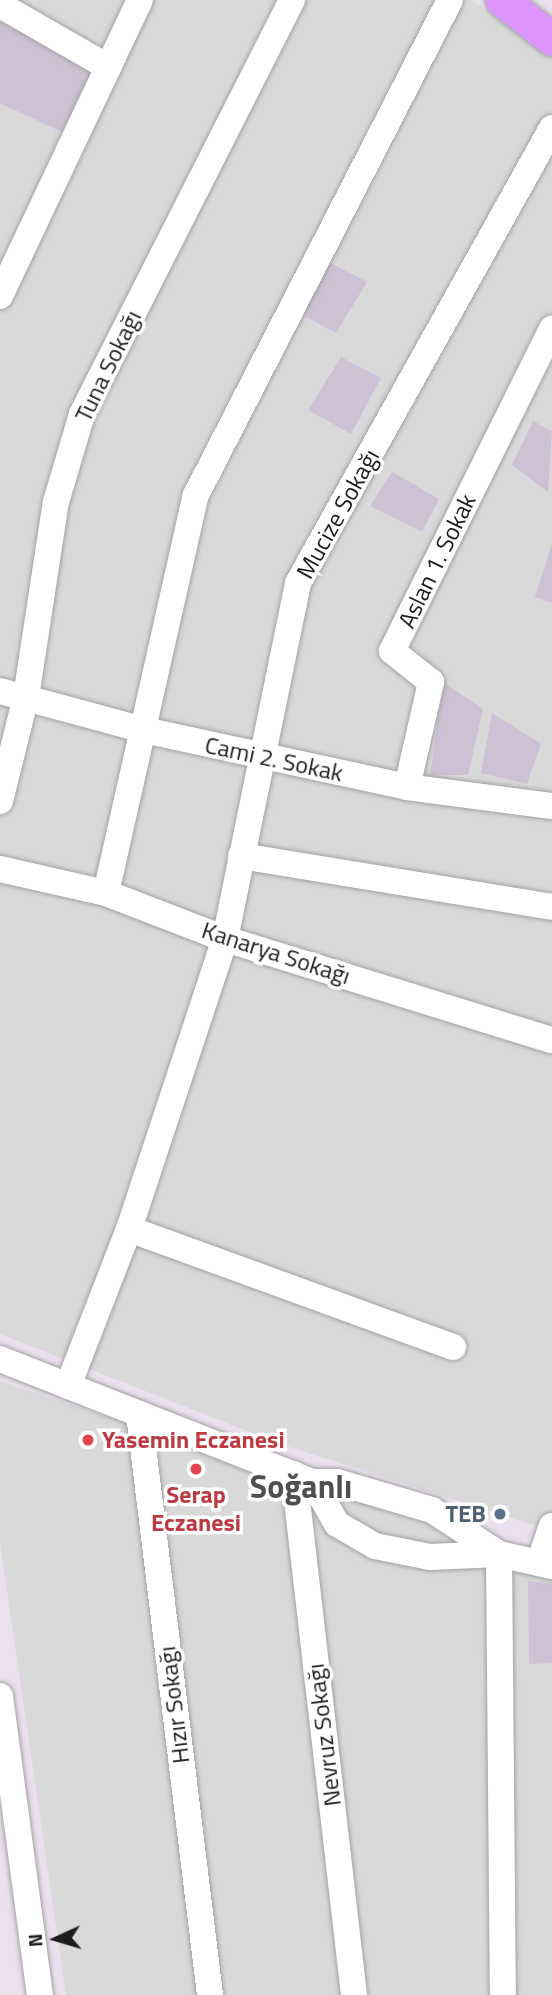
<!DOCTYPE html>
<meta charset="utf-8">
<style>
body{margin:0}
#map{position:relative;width:552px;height:1995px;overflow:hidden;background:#ebe1ee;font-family:"Titillium Web",sans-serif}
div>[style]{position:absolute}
.residential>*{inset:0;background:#d9d9da}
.building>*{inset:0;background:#ccc1d5}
.roads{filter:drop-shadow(0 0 2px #a3a3a3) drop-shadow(0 0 2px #a3a3a3)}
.minor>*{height:26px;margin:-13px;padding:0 13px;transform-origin:13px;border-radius:13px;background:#fff}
.major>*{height:33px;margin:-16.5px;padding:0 16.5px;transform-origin:16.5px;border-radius:16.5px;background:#dc95ff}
.dots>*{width:19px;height:19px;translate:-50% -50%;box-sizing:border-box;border:4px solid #fff;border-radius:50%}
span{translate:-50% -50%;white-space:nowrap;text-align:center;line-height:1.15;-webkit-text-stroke:7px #fff;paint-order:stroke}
.street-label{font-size:24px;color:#1c1c1c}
.health-label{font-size:24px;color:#be3a42;font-weight:700}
.left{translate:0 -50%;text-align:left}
.service-label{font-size:24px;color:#4e5e75;font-weight:700}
.right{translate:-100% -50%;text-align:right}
.district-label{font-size:32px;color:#4f4f4f;font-weight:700}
.north{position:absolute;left:21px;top:1904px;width:70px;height:70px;-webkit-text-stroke:5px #fff;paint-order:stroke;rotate:266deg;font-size:19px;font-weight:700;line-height:28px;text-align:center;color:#1c1c1c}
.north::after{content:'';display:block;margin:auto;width:24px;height:32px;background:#1c1c1c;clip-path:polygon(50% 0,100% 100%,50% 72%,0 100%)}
</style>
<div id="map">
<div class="residential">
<div style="clip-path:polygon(0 0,472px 0,552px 58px,552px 1531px,280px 1444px,0 1334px)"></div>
<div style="clip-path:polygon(0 1381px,552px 1565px,552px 1995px,66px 1995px,0 1543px)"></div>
</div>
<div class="building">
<div style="clip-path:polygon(0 21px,94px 66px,62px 132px,0 103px)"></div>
<div style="clip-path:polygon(319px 257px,367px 282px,336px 333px,299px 313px)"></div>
<div style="clip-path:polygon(341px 357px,381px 378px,351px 434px,308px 410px)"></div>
<div style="clip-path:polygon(533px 421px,552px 431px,548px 492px,512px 465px)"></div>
<div style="clip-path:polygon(392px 472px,439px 499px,422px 532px,370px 506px)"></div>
<div style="clip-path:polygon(552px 544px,552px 603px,535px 597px)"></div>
<div style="clip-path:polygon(443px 682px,483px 709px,468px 775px,430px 775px)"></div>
<div style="clip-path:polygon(492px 713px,541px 744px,527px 784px,481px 773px)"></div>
<div style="clip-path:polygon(528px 1581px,552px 1584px,552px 1663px,529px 1664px)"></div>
</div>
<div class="roads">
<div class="minor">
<div style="left:0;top:5px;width:125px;rotate:29.9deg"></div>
<div style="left:0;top:296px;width:327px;rotate:-64.7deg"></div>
<div style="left:0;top:691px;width:149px;rotate:15.2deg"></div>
<div style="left:144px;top:730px;width:269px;rotate:12.2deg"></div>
<div style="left:407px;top:787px;width:146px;rotate:7.5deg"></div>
<div style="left:407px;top:787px;width:108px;rotate:-77.1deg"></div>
<div style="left:431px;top:682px;width:50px;rotate:-141.5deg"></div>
<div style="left:392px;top:651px;width:360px;rotate:-63.6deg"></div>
<div style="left:0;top:801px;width:107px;rotate:-76deg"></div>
<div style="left:26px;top:697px;width:197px;rotate:-81.3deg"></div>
<div style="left:56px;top:502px;width:92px;rotate:-73.5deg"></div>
<div style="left:82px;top:414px;width:464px;rotate:-63.1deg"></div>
<div style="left:241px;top:856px;width:315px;rotate:9.3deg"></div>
<div style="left:0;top:869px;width:109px;rotate:12.8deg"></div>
<div style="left:106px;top:893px;width:128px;rotate:21.1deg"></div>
<div style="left:225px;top:939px;width:342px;rotate:17.2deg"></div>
<div style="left:106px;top:893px;width:408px;rotate:-77.3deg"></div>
<div style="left:196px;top:495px;width:556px;rotate:-62.84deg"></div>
<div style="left:129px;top:1229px;width:345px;rotate:20deg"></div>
<div style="left:0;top:1359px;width:336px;rotate:21.5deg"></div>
<div style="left:313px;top:1482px;width:24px"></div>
<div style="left:337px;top:1482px;width:99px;rotate:16.4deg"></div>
<div style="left:432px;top:1510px;width:80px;rotate:33.3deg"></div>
<div style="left:68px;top:1386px;width:168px;rotate:-68.8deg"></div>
<div style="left:129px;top:1229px;width:305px;rotate:-71.7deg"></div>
<div style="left:225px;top:939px;width:363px;rotate:-78.4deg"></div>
<div style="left:298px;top:583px;width:521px;rotate:-60.83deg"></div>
<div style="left:139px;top:1414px;width:585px;rotate:83.03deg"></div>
<div style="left:294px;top:1474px;width:524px;rotate:83.43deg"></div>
<div style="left:313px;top:1482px;width:48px;rotate:60.3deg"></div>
<div style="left:337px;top:1524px;width:44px;rotate:30.1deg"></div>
<div style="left:375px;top:1546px;width:56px;rotate:11.3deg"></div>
<div style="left:430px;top:1557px;width:69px;rotate:-2.5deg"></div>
<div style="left:499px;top:1554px;width:54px;rotate:12.8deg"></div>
<div style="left:499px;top:1554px;width:441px;rotate:89.5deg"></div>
<div style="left:539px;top:1563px;width:39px;rotate:-71deg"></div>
<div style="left:0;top:1696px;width:302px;rotate:82.4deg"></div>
</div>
<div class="major">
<div style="left:502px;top:0;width:63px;rotate:38deg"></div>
</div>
</div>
<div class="dots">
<div style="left:88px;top:1440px;background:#e0444e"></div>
<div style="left:196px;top:1469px;background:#e0444e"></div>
<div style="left:500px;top:1514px;background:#5c6f8a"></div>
</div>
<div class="street-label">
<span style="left:108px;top:366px;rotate:-64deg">Tuna Sokağı</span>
<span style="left:338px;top:514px;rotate:-61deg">Mucize Sokağı</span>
<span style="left:437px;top:561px;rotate:-64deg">Aslan 1. Sokak</span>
<span style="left:274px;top:759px;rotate:12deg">Cami 2. Sokak</span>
<span style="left:276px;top:953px;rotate:18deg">Kanarya Sokağı</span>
<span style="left:174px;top:1705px;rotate:-97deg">Hızır Sokağı</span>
<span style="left:324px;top:1735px;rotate:-97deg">Nevruz Sokağı</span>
</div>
<div class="health-label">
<span class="left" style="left:102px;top:1440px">Yasemin Eczanesi</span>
<span style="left:196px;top:1509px">Serap<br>Eczanesi</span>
</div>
<div class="service-label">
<span class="right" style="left:486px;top:1514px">TEB</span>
</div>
<div class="district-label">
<span style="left:301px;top:1486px">Soğanlı</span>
</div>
<div class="north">N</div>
</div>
